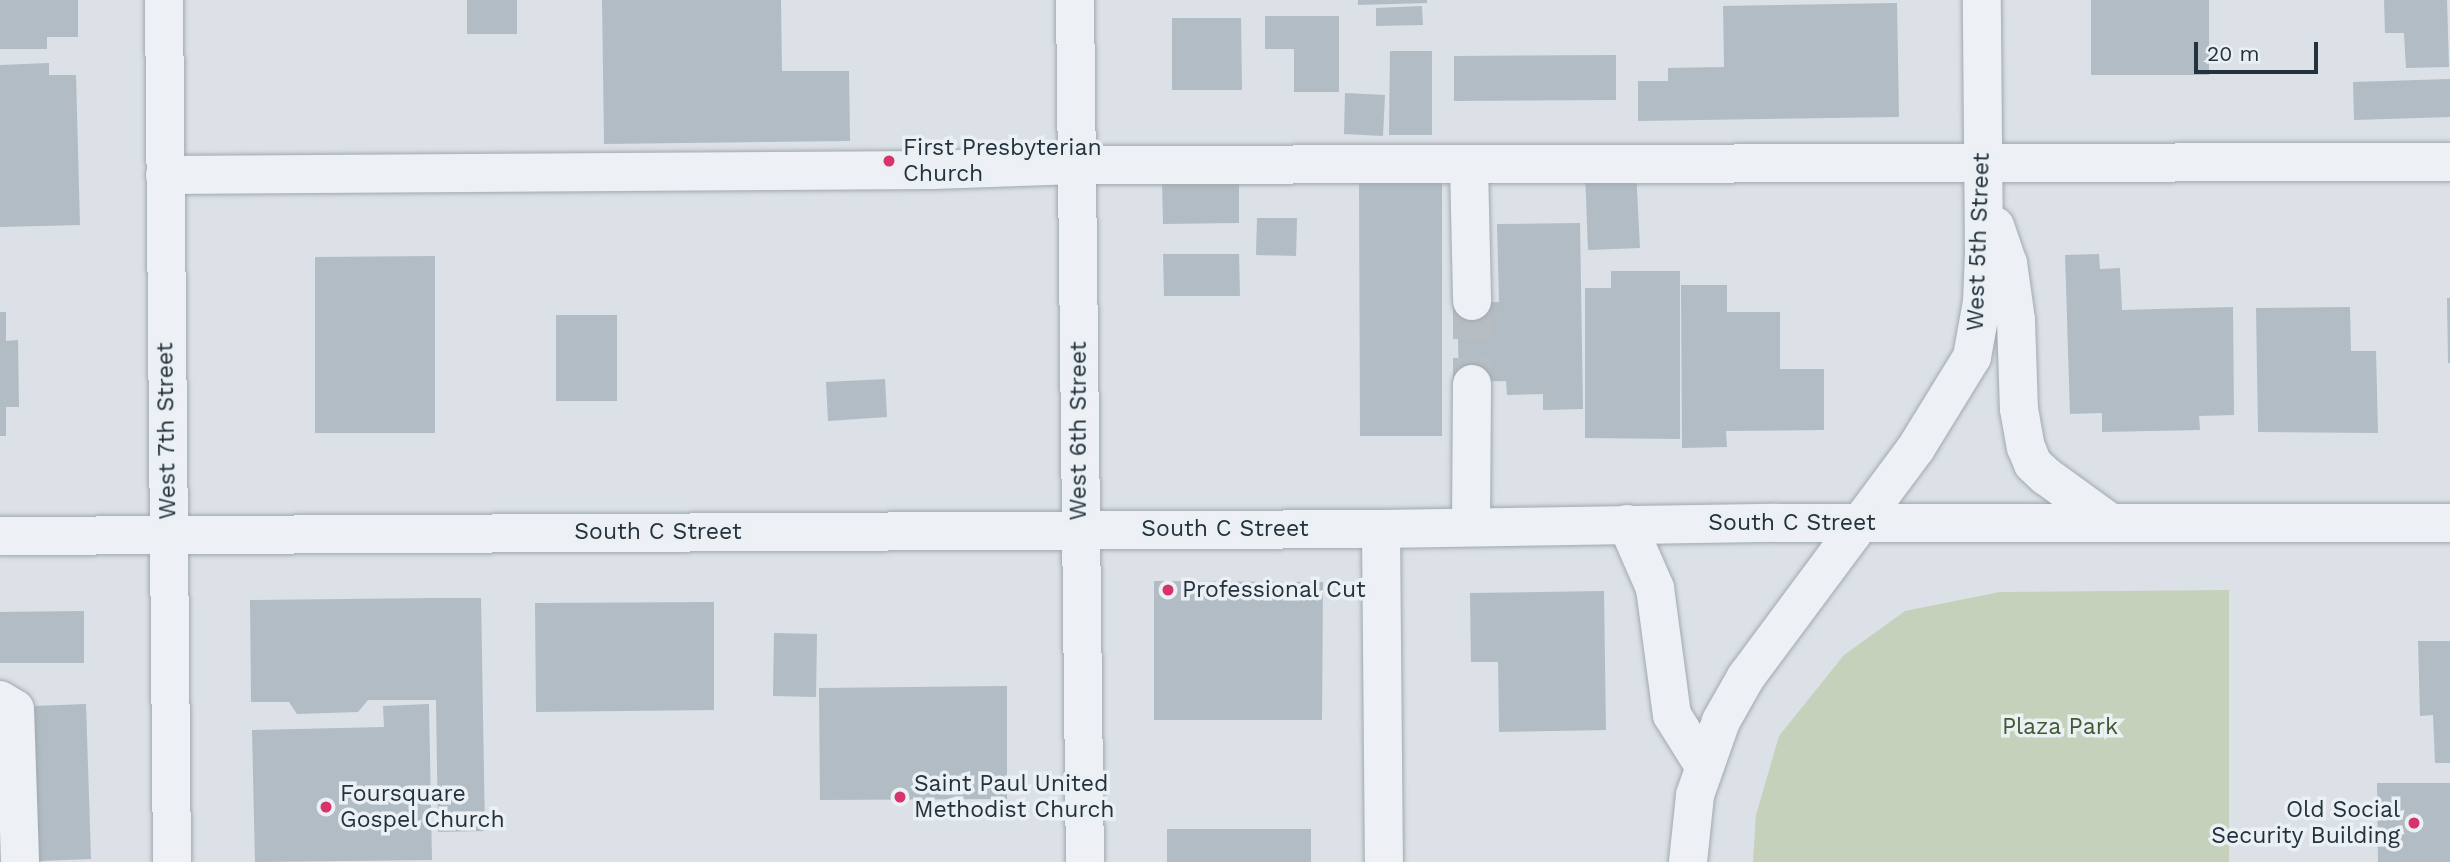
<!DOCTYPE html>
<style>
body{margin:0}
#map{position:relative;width:2450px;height:862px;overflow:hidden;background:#dbe1e6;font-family:"Work Sans",sans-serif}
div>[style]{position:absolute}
.green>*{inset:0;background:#c5d1bb}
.building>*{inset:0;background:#b1bcc4}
.minor-tunnel>*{height:38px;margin-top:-19px;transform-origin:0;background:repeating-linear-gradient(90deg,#b6bec4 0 38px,transparent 0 57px)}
.roads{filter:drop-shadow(0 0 2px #a0a9b0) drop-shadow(0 0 2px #a0a9b0)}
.minor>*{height:38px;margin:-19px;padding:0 19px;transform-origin:19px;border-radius:19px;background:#edf1f5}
.dots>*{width:19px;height:19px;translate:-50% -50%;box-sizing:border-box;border:4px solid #eaf0f4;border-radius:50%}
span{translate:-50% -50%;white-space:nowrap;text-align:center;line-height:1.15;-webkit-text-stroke:7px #eaf0f4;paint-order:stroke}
.poi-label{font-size:23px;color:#24323d}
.left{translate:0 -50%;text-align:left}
.right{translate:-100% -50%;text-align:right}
.street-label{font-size:23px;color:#24323d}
.park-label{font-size:23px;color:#405a30}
.scale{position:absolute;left:2194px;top:42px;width:124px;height:32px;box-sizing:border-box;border:4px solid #24323d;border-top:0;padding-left:9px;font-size:21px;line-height:24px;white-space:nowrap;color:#24323d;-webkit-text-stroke:5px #eaf0f4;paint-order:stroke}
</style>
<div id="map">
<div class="green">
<div style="clip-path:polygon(2229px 590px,2229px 862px,1753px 862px,1756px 815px,1779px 736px,1844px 655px,1905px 611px,2000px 592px)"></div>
</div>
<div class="building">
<div style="clip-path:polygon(0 0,78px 0,78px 37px,47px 37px,47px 49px,0 49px)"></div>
<div style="clip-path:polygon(467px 0,517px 0,517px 34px,467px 34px)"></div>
<div style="clip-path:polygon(602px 0,781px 0,782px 71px,849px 71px,850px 141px,604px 144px)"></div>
<div style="clip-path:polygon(1358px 0,1427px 0,1427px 3px,1358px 5px)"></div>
<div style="clip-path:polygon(2091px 0,2209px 0,2209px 75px,2091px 75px)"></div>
<div style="clip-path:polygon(2384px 0,2447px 0,2449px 67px,2406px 68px,2404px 33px,2385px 33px)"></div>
<div style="clip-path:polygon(1897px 3px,1899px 117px,1638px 121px,1638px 81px,1668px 81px,1668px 68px,1724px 67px,1723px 6px)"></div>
<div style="clip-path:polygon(1422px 6px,1423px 25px,1376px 26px,1376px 8px)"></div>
<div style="clip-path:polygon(1265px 16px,1339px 16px,1339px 92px,1294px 92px,1294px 49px,1265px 49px)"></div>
<div style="clip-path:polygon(1172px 18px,1241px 18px,1242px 90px,1172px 90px)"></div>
<div style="clip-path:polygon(1390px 51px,1432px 51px,1432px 135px,1389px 135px)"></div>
<div style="clip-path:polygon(1616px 55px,1616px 100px,1454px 101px,1454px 56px)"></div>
<div style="clip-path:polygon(49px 63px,49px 75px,76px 75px,80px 225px,0 227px,0 65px)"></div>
<div style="clip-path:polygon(2450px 79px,2450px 117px,2354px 120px,2353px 82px)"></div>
<div style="clip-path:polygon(1345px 93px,1385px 95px,1383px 136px,1344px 134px)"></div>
<div style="clip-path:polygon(1636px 170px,1640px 248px,1588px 250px,1585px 172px)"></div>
<div style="clip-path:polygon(1359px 180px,1442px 180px,1442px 436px,1360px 436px)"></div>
<div style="clip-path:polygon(1162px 182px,1239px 182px,1239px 223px,1163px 224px)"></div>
<div style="clip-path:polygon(1257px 218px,1297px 218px,1296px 256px,1256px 255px)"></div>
<div style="clip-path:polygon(1580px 223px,1583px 409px,1543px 410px,1543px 394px,1507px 395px,1506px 381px,1459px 382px,1457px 303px,1499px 302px,1497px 224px)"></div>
<div style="clip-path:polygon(1163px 254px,1239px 254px,1240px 296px,1164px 296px)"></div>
<div style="clip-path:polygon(2099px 254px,2100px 269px,2120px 268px,2122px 310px,2233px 307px,2234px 415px,2199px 416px,2200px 430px,2102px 432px,2102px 413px,2070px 414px,2065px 255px)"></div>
<div style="clip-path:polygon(435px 256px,435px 433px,315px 433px,315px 257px)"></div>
<div style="clip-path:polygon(1611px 271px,1680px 271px,1680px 439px,1585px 438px,1585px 288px,1611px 288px)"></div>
<div style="clip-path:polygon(1681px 285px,1727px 285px,1727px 312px,1780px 312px,1780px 369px,1824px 369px,1824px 430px,1726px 431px,1727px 447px,1682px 448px)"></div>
<div style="clip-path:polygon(2447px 298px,2450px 298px,2450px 363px,2448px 363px)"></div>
<div style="clip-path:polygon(2350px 307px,2351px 351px,2376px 351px,2378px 433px,2258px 432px,2256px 308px)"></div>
<div style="clip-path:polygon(0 312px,6px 312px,6px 341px,18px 340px,19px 407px,6px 407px,6px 436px,0 436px)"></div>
<div style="clip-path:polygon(556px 315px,617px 315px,617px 401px,556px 401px)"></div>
<div style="clip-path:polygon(885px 379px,887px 417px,828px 421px,826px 382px)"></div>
<div style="clip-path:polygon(1154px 581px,1323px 582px,1322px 720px,1154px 720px)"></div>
<div style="clip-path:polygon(1604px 591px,1606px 730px,1499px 732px,1498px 662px,1471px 662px,1470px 593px)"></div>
<div style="clip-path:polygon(434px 598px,481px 598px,485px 831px,438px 832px,436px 700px,368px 700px,358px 712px,297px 714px,289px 702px,251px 702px,250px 600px)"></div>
<div style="clip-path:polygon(714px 602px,714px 710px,536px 712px,535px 603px)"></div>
<div style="clip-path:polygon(84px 611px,84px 663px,0 663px,0 612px)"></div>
<div style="clip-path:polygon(774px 633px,817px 634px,816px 697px,773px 696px)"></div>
<div style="clip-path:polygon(2418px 641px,2450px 641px,2450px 763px,2435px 763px,2433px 715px,2420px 716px)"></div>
<div style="clip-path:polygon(1007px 686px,1007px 799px,820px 800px,819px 688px)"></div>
<div style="clip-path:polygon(86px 704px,91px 859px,39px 861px,34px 706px)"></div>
<div style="clip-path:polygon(429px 704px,432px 860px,255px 862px,252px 730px,384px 727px,383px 706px)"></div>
<div style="clip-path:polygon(2377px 783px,2450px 783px,2450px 862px,2378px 862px)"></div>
<div style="clip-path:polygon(1167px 829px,1311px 829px,1311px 862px,1167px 862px)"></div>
</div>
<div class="minor-tunnel">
<div style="left:1472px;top:301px;width:83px;rotate:90deg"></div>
</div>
<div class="roads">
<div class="minor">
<div style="left:164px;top:0;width:862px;rotate:89.47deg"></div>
<div style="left:1075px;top:0;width:862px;rotate:89.34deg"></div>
<div style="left:1469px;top:165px;width:136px;rotate:88.7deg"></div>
<div style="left:165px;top:175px;width:768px;rotate:-0.37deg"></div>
<div style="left:933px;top:170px;width:144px;rotate:-2deg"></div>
<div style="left:1077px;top:165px;width:1373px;rotate:-0.13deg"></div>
<div style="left:1995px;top:226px;width:39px;rotate:71deg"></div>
<div style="left:2008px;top:263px;width:58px;rotate:82deg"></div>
<div style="left:2016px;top:320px;width:89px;rotate:88.1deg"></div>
<div style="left:2019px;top:409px;width:39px;rotate:80deg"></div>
<div style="left:2026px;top:447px;width:18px;rotate:68deg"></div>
<div style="left:2033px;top:464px;width:18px;rotate:43deg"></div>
<div style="left:2046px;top:476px;width:80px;rotate:35.9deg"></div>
<div style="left:1627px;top:524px;width:70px;rotate:66.4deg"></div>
<div style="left:1655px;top:588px;width:128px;rotate:82.4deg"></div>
<div style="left:1672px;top:715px;width:60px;rotate:57.9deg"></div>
<div style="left:1471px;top:527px;width:143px;rotate:-89.6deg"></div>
<div style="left:1381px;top:529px;width:333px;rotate:89.5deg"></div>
<div style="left:0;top:536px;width:1381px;rotate:-0.29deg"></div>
<div style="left:1381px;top:529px;width:395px;rotate:-0.9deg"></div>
<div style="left:1776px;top:523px;width:674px"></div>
<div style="left:0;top:700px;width:17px;rotate:31deg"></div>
<div style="left:15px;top:709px;width:153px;rotate:88.1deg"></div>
<div style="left:1688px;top:862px;width:67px;rotate:-84deg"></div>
<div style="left:1695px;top:795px;width:78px;rotate:-70.6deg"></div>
<div style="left:1721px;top:721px;width:51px;rotate:-60.4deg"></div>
<div style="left:1746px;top:677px;width:285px;rotate:-53.4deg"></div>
<div style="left:1916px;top:448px;width:107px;rotate:-58.4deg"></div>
<div style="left:1972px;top:357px;width:56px;rotate:-79.7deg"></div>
<div style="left:1982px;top:302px;width:49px;rotate:-87.7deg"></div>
<div style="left:1984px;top:253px;width:253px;rotate:-90.5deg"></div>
</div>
</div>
<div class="dots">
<div style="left:889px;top:161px;background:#d7346b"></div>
<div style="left:1168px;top:590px;background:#d7346b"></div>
<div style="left:900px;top:797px;background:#d7346b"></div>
<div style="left:326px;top:807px;background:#d7346b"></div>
<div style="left:2414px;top:823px;background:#d7346b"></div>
</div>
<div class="poi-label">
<span class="left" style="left:903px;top:161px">First Presbyterian<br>Church</span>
<span class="left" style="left:1182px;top:590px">Professional Cut</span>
<span class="left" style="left:914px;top:797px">Saint Paul United<br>Methodist Church</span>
<span class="left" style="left:340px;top:807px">Foursquare<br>Gospel Church</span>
<span class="right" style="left:2400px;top:823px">Old Social<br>Security Building</span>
</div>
<div class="street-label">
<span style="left:1979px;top:242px;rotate:-88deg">West 5th Street</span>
<span style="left:167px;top:431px;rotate:-91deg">West 7th Street</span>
<span style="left:1079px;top:431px;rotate:-90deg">West 6th Street</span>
<span style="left:1792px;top:523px">South C Street</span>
<span style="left:1225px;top:529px">South C Street</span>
<span style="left:658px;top:532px">South C Street</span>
</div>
<div class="park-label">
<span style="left:2060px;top:727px">Plaza Park</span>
</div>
<div class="scale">20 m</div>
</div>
